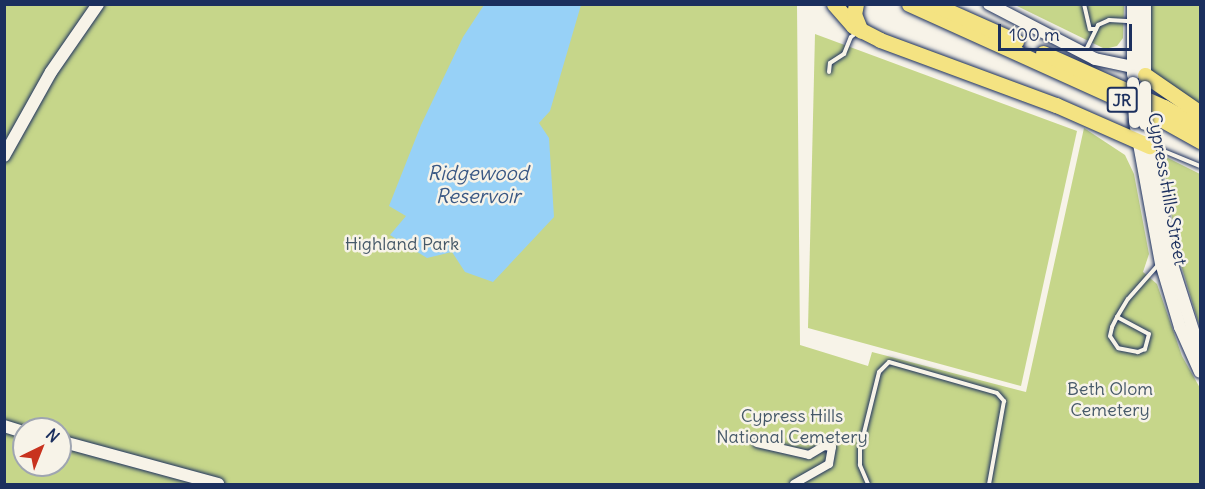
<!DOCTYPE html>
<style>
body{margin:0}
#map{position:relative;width:1205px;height:489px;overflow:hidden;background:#f7f3e8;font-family:Delius,sans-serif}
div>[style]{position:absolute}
.green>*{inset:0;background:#c6d68a}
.water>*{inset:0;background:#97d1f7}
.roads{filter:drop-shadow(0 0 2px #1b2f5e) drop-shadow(0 0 2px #1b2f5e)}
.lane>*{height:4px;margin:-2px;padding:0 2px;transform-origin:2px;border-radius:2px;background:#f7f3e8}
.street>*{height:8px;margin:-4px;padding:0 4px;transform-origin:4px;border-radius:4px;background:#f7f3e8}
.secondary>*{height:12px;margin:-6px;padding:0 6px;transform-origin:6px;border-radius:6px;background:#f7f3e8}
.highway>*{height:15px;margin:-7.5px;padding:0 7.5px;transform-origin:7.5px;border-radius:7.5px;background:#f4e382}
.bridges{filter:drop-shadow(0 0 2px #1b2f5e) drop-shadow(0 0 2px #1b2f5e)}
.secondary-bridge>*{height:12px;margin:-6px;padding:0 6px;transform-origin:6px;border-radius:6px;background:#f7f3e8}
span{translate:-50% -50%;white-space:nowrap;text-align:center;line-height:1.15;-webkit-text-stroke:5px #f7f3e8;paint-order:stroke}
.shield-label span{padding:2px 4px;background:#f7f3e8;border:2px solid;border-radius:4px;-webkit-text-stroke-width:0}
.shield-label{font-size:16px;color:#1b2f5e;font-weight:700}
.street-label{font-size:18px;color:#1b2f5e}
.park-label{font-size:18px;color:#465969}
.water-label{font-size:20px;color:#3a5884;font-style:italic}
.frame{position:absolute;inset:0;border:6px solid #1b2f5e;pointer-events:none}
.north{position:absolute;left:12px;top:417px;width:60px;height:60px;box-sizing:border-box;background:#f7f3e8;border:2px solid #9fa5b1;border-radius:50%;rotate:43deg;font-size:16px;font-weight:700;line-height:24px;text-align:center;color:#1b2f5e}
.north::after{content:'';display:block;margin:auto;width:21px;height:27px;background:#c8321e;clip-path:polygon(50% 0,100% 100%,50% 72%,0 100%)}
.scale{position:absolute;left:998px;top:24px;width:134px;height:27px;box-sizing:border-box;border:3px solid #1b2f5e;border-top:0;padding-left:8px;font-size:18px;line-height:21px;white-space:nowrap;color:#1b2f5e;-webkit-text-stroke:4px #f7f3e8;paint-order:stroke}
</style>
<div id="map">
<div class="green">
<div style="clip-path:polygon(evenodd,4px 5px,797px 5px,800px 345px,868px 366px,872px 352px,1026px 392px,1084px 128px,1125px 155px,1134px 174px,1149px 254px,1143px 272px,1157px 284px,1182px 356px,1200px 388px,1200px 484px,5px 484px,4px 5px,24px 429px,60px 429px,60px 465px,24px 465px,24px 429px)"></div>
<div style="clip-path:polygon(1015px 5px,1124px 5px,1123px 38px,1117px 46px,1105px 49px)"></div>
<div style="clip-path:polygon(1151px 5px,1200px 5px,1200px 107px,1151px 70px)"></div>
<div style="clip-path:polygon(815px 34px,1077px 131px,1021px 386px,808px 328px)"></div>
<div style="clip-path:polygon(1162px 155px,1200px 174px,1200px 328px,1178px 255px)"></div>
</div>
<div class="water">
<div style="clip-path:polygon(484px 5px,581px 5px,550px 111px,539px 123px,549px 138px,554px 217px,493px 282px,465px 272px,452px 252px,427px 258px,390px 235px,406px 216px,389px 206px,421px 125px,463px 37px)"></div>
</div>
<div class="roads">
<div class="lane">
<div style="left:1084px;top:4px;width:26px;rotate:77deg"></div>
<div style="left:1090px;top:29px;width:6px"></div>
<div style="left:1086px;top:50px;width:28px;rotate:-64deg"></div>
<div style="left:1098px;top:25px;width:12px;rotate:-24deg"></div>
<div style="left:1109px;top:20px;width:22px;rotate:3deg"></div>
<div style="left:829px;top:72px;width:9px;rotate:-84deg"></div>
<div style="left:830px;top:63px;width:17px;rotate:-33deg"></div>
<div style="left:844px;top:54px;width:18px;rotate:-68deg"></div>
<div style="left:851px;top:37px;width:9px;rotate:-36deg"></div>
<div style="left:1154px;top:147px;width:50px;rotate:22.4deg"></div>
<div style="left:1117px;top:317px;width:36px;rotate:28deg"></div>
<div style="left:1149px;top:334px;width:16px;rotate:105deg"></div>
<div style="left:1145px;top:349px;width:8px;rotate:157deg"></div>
<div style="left:1138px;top:352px;width:20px;rotate:-169deg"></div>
<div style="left:1118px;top:348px;width:14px;rotate:-124deg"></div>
<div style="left:1110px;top:336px;width:9px;rotate:-77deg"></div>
<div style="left:1112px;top:327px;width:11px;rotate:-63deg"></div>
<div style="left:1117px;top:317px;width:21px;rotate:-59deg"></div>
<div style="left:1128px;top:299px;width:47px;rotate:-48.5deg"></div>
<div style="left:868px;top:484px;width:21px;rotate:-113deg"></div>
<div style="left:860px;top:465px;width:16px;rotate:-90deg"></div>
<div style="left:860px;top:449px;width:79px;rotate:-76.1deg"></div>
<div style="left:879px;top:372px;width:14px;rotate:-45deg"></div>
<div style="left:889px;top:362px;width:112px;rotate:16deg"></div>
<div style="left:997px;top:393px;width:11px;rotate:49deg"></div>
<div style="left:1004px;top:401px;width:84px;rotate:100.2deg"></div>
</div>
<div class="street">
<div style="left:757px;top:443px;width:53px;rotate:13deg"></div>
<div style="left:809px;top:455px;width:17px;rotate:-31deg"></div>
<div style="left:824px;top:446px;width:8px;rotate:7deg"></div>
<div style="left:832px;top:447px;width:17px;rotate:100deg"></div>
<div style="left:829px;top:464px;width:40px;rotate:150.3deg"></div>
</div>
<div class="secondary">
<div style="left:989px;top:4px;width:119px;rotate:27.4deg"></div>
<div style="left:1095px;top:59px;width:38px;rotate:12deg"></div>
<div style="left:1132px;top:67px;width:15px;rotate:32deg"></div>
<div style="left:1133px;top:75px;width:71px;rotate:-90deg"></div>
<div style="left:1145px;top:81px;width:77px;rotate:-90deg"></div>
<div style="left:1135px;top:122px;width:143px;rotate:79.6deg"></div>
<div style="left:1161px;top:263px;width:67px;rotate:73.5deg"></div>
<div style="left:1180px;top:327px;width:49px;rotate:66deg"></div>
<div style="left:1145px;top:124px;width:136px;rotate:79.4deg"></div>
<div style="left:1170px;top:258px;width:99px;rotate:72.3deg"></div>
<div style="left:4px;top:156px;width:96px;rotate:-60.8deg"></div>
<div style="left:51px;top:72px;width:83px;rotate:-55.3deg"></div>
<div style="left:4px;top:426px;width:21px;rotate:17deg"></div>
<div style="left:60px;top:441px;width:164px;rotate:15.2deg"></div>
</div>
<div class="highway">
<div style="left:834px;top:4px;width:29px;rotate:49deg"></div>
<div style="left:853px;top:26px;width:30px;rotate:27deg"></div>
<div style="left:880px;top:40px;width:188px;rotate:20.3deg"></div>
<div style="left:1056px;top:105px;width:102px;rotate:23.8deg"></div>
<div style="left:856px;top:4px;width:10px;rotate:101deg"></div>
<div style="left:854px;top:14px;width:18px;rotate:68deg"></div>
<div style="left:909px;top:4px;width:262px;rotate:24.3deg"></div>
<div style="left:1148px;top:112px;width:60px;rotate:29.1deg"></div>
<div style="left:933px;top:4px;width:91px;rotate:24deg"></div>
<div style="left:1043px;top:53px;width:133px;rotate:24.1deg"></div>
<div style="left:1164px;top:107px;width:41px;rotate:29.1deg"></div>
<div style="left:1145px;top:75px;width:67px;rotate:34.6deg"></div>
</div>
</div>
<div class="bridges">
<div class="secondary-bridge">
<div style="left:1133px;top:83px;width:39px;rotate:87deg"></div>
<div style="left:1145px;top:87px;width:37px;rotate:90deg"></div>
</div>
</div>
<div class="shield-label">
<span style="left:1122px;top:100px">JR</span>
</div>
<div class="street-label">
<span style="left:1167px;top:189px;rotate:80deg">Cypress Hills Street</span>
</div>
<div class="park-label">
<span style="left:402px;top:244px">Highland Park</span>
<span style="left:1110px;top:400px">Beth Olom<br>Cemetery</span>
<span style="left:792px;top:427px">Cypress Hills<br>National Cemetery</span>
</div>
<div class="water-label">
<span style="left:478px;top:184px">Ridgewood<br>Reservoir</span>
</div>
<div class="frame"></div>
<div class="north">N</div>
<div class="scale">100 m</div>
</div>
